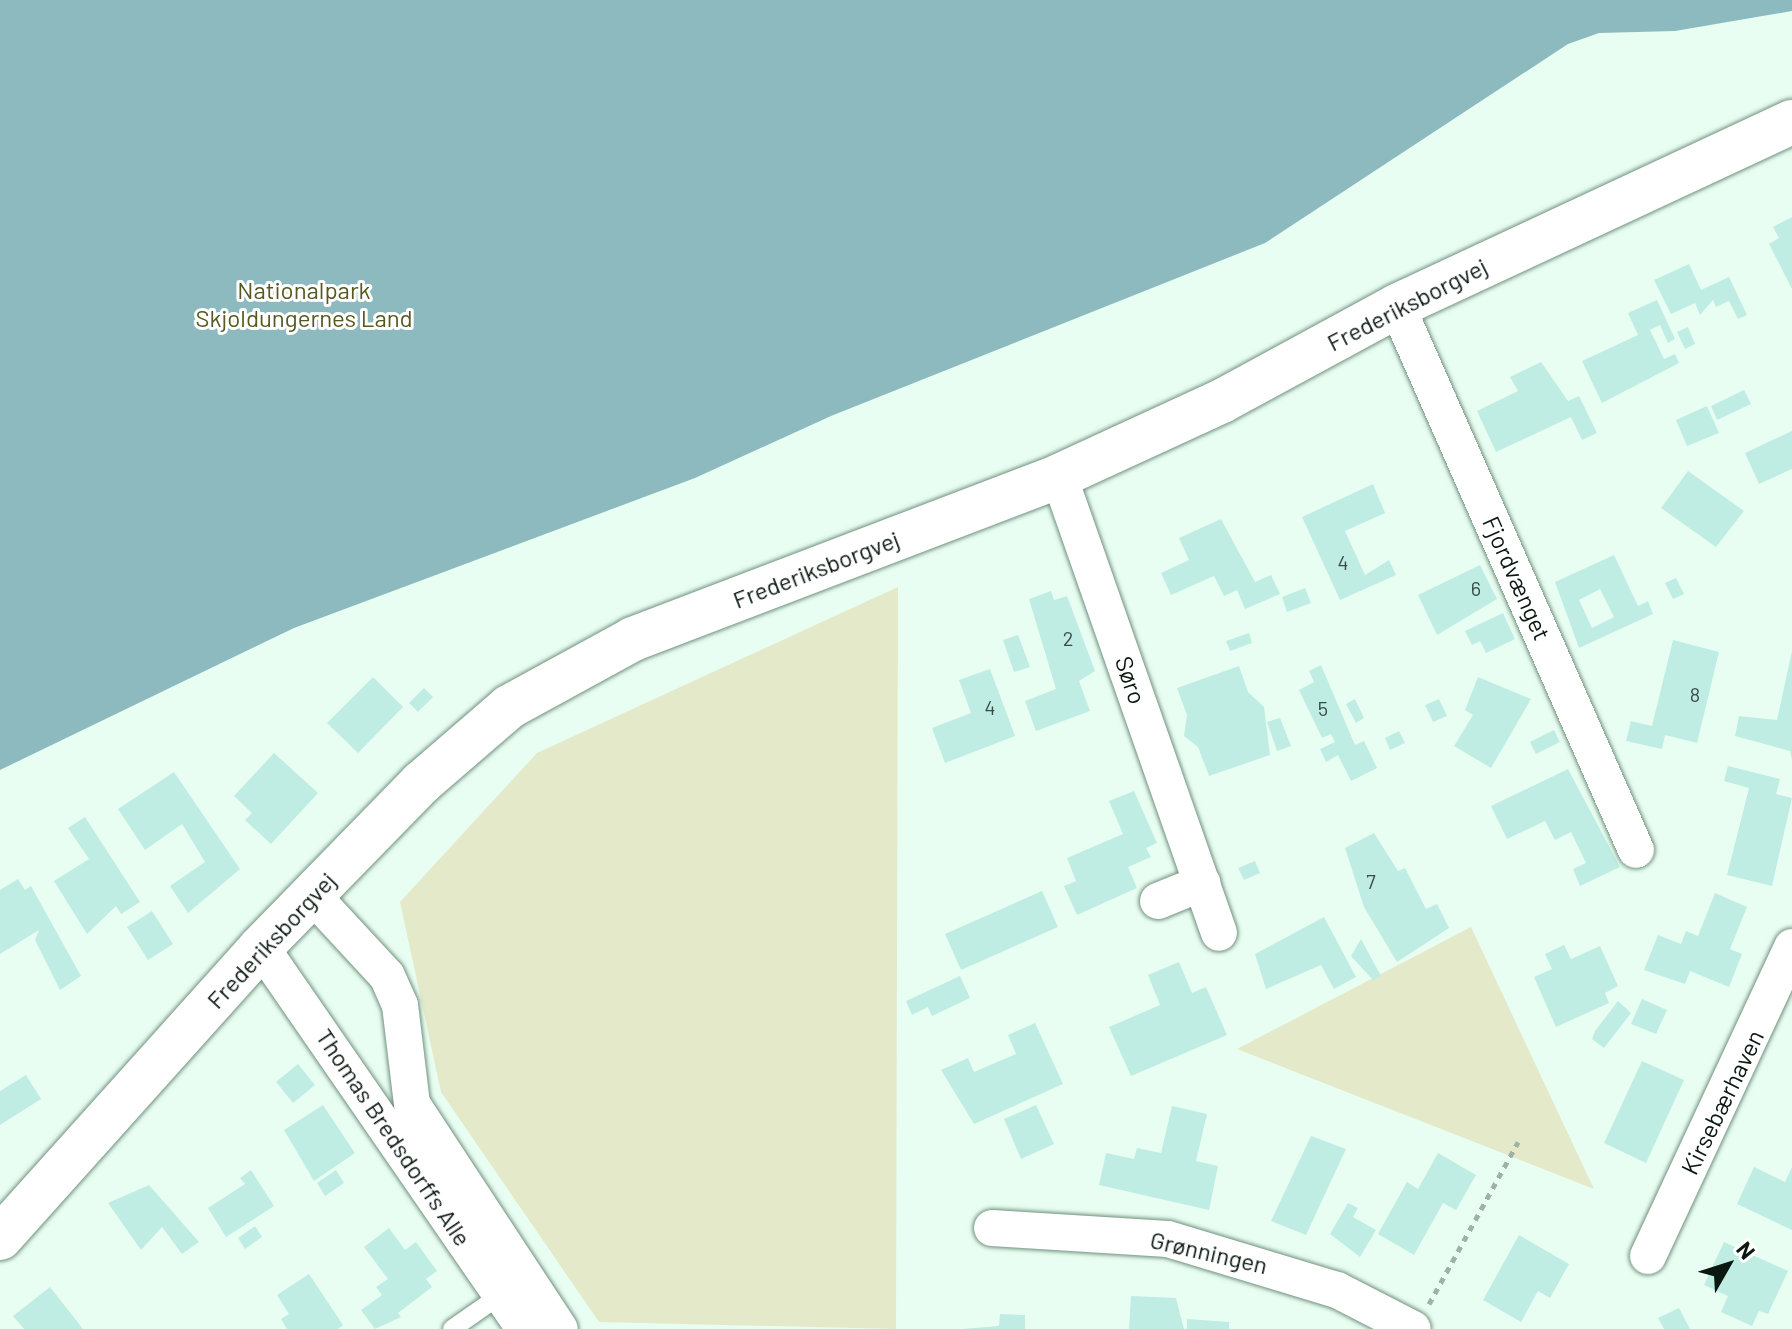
<!DOCTYPE html>
<meta charset="utf-8">
<style>
body{margin:0}
#map{position:relative;width:1792px;height:1329px;overflow:hidden;background:#e9fef2;font-family:Barlow,sans-serif}
div>[style]{position:absolute}
.green>*{inset:0;background:#e4e9c9}
.water>*{inset:0;background:#8cbabf}
.building>*{inset:0;background:#bfede4}
.path>*{height:5px;margin-top:-2.5px;transform-origin:0;background:repeating-linear-gradient(90deg,#9fb2a7 0 6px,transparent 0 12px)}
.roads{filter:drop-shadow(0 0 2px #70917e) drop-shadow(0 0 2px #70917e)}
.lane>*{height:18px;margin:-9px;padding:0 9px;transform-origin:9px;border-radius:9px;background:#fff}
.street>*{height:36px;margin:-18px;padding:0 18px;transform-origin:18px;border-radius:18px;background:#fff}
.secondary>*{height:44px;margin:-22px;padding:0 22px;transform-origin:22px;border-radius:22px;background:#fff}
span{translate:-50% -50%;white-space:nowrap;text-align:center;line-height:1.15;-webkit-text-stroke:6px #fff;paint-order:stroke}
.number-label{font-size:20px;color:#384d46}
.number-label span{-webkit-text-stroke-width:0}
.park-label{font-size:24px;color:#555a22}
.street-label{font-size:24px;color:#0b1811}
.north{position:absolute;left:1688px;top:1225px;width:80px;height:80px;-webkit-text-stroke:6px #fff;paint-order:stroke;rotate:51deg;font-size:22px;font-weight:700;line-height:32px;text-align:center;color:#0b1811}
.north::after{content:'';display:block;margin:auto;width:28px;height:36px;background:#0b1811;clip-path:polygon(50% 0,100% 100%,50% 72%,0 100%)}
</style>
<div id="map">
<div class="green">
<div style="clip-path:polygon(898px 587px,896px 1329px,599px 1322px,441px 1092px,400px 902px,537px 753px)"></div>
<div style="clip-path:polygon(1471px 927px,1594px 1189px,1237px 1049px)"></div>
</div>
<div class="water">
<div style="clip-path:polygon(0 0,1792px 0,1792px 11px,1675px 31px,1599px 33px,1568px 44px,1265px 243px,831px 416px,695px 478px,294px 628px,0 770px)"></div>
</div>
<div class="building">
<div style="clip-path:polygon(1792px 217px,1792px 289px,1769px 244px,1779px 238px,1773px 227px)"></div>
<div style="clip-path:polygon(1689px 264px,1701px 290px,1729px 277px,1747px 315px,1738px 319px,1729px 301px,1716px 307px,1713px 300px,1700px 315px,1695px 303px,1671px 314px,1654px 280px)"></div>
<div style="clip-path:polygon(1657px 300px,1675px 339px,1668px 343px,1660px 325px,1650px 330px,1664px 359px,1675px 354px,1679px 363px,1602px 403px,1582px 361px,1638px 335px,1628px 313px)"></div>
<div style="clip-path:polygon(1688px 327px,1695px 344px,1685px 349px,1677px 332px)"></div>
<div style="clip-path:polygon(1541px 362px,1568px 401px,1579px 396px,1597px 433px,1582px 440px,1571px 417px,1496px 452px,1477px 411px,1518px 391px,1510px 377px)"></div>
<div style="clip-path:polygon(1744px 390px,1751px 404px,1717px 420px,1711px 406px)"></div>
<div style="clip-path:polygon(1707px 406px,1719px 433px,1687px 446px,1676px 420px)"></div>
<div style="clip-path:polygon(1792px 431px,1792px 469px,1759px 484px,1745px 453px)"></div>
<div style="clip-path:polygon(1688px 471px,1744px 511px,1716px 547px,1661px 508px)"></div>
<div style="clip-path:polygon(1373px 484px,1385px 513px,1345px 531px,1365px 575px,1389px 560px,1396px 575px,1340px 600px,1302px 517px)"></div>
<div style="clip-path:polygon(1221px 519px,1255px 582px,1271px 575px,1280px 594px,1245px 609px,1237px 590px,1224px 596px,1214px 576px,1171px 595px,1161px 573px,1189px 560px,1179px 538px)"></div>
<div style="clip-path:polygon(evenodd,1614px 555px,1638px 606px,1648px 601px,1653px 614px,1579px 648px,1555px 582px,1614px 555px,1600px 589px,1614px 617px,1592px 628px,1579px 600px,1600px 589px)"></div>
<div style="clip-path:polygon(1480px 565px,1497px 599px,1437px 635px,1418px 595px)"></div>
<div style="clip-path:polygon(1676px 578px,1684px 594px,1673px 599px,1665px 583px)"></div>
<div style="clip-path:polygon(1305px 588px,1311px 603px,1287px 612px,1282px 597px)"></div>
<div style="clip-path:polygon(1051px 591px,1054px 600px,1067px 596px,1095px 671px,1079px 681px,1090px 711px,1036px 731px,1025px 701px,1056px 689px,1029px 599px)"></div>
<div style="clip-path:polygon(1503px 613px,1515px 639px,1486px 653px,1480px 641px,1472px 645px,1465px 631px)"></div>
<div style="clip-path:polygon(1249px 633px,1252px 643px,1230px 651px,1226px 641px)"></div>
<div style="clip-path:polygon(1018px 635px,1030px 667px,1014px 672px,1003px 640px)"></div>
<div style="clip-path:polygon(1673px 640px,1719px 652px,1697px 743px,1665px 735px,1662px 749px,1626px 741px,1631px 721px,1652px 726px)"></div>
<div style="clip-path:polygon(1792px 651px,1792px 760px,1790px 751px,1735px 736px,1739px 716px,1777px 720px)"></div>
<div style="clip-path:polygon(1321px 665px,1355px 745px,1364px 741px,1377px 768px,1351px 781px,1338px 755px,1326px 762px,1320px 749px,1335px 742px,1331px 734px,1322px 738px,1299px 690px,1314px 682px,1309px 671px)"></div>
<div style="clip-path:polygon(1239px 666px,1248px 692px,1264px 707px,1270px 755px,1209px 776px,1198px 747px,1184px 736px,1187px 715px,1177px 688px)"></div>
<div style="clip-path:polygon(990px 669px,1015px 736px,945px 763px,932px 728px,971px 713px,959px 680px)"></div>
<div style="clip-path:polygon(373px 677px,403px 707px,358px 753px,327px 723px)"></div>
<div style="clip-path:polygon(1478px 677px,1531px 699px,1491px 768px,1454px 746px,1473px 715px,1465px 710px)"></div>
<div style="clip-path:polygon(424px 688px,433px 697px,418px 712px,409px 703px)"></div>
<div style="clip-path:polygon(1355px 699px,1364px 718px,1356px 723px,1346px 704px)"></div>
<div style="clip-path:polygon(1439px 699px,1447px 716px,1433px 722px,1425px 705px)"></div>
<div style="clip-path:polygon(1280px 718px,1291px 746px,1277px 751px,1267px 722px)"></div>
<div style="clip-path:polygon(1554px 730px,1560px 742px,1536px 754px,1530px 742px)"></div>
<div style="clip-path:polygon(1399px 731px,1405px 743px,1390px 750px,1385px 738px)"></div>
<div style="clip-path:polygon(274px 753px,318px 793px,271px 844px,245px 820px,252px 813px,234px 796px)"></div>
<div style="clip-path:polygon(1728px 766px,1780px 779px,1776px 794px,1792px 798px,1772px 886px,1727px 875px,1749px 788px,1724px 781px)"></div>
<div style="clip-path:polygon(1568px 769px,1620px 867px,1580px 886px,1573px 869px,1586px 863px,1571px 832px,1555px 840px,1545px 821px,1507px 839px,1491px 806px)"></div>
<div style="clip-path:polygon(174px 772px,240px 869px,188px 913px,170px 886px,205px 862px,182px 824px,145px 850px,118px 809px)"></div>
<div style="clip-path:polygon(1134px 791px,1157px 843px,1146px 848px,1151px 857px,1128px 867px,1137px 888px,1077px 915px,1064px 886px,1076px 881px,1067px 858px,1123px 834px,1109px 801px)"></div>
<div style="clip-path:polygon(85px 817px,140px 902px,121px 914px,116px 906px,87px 934px,54px 881px,89px 859px,68px 828px)"></div>
<div style="clip-path:polygon(1374px 833px,1398px 871px,1405px 868px,1426px 909px,1437px 904px,1449px 928px,1397px 962px,1364px 907px,1345px 848px)"></div>
<div style="clip-path:polygon(1255px 861px,1260px 873px,1244px 880px,1238px 868px)"></div>
<div style="clip-path:polygon(18px 879px,25px 890px,31px 886px,81px 976px,60px 990px,35px 940px,39px 930px,0 954px,0 890px)"></div>
<div style="clip-path:polygon(1042px 891px,1058px 927px,961px 970px,945px 934px)"></div>
<div style="clip-path:polygon(1715px 893px,1747px 907px,1730px 949px,1742px 954px,1729px 987px,1690px 971px,1685px 984px,1644px 970px,1658px 935px,1681px 944px,1686px 931px,1698px 936px)"></div>
<div style="clip-path:polygon(152px 911px,173px 944px,148px 960px,127px 927px)"></div>
<div style="clip-path:polygon(1324px 917px,1356px 977px,1334px 989px,1321px 965px,1266px 989px,1255px 954px)"></div>
<div style="clip-path:polygon(1361px 939px,1381px 976px,1373px 980px,1351px 956px)"></div>
<div style="clip-path:polygon(1564px 945px,1571px 959px,1600px 946px,1618px 986px,1605px 993px,1609px 1003px,1556px 1027px,1534px 977px,1552px 969px,1545px 954px)"></div>
<div style="clip-path:polygon(1179px 962px,1192px 993px,1206px 987px,1227px 1035px,1131px 1076px,1109px 1027px,1160px 1005px,1148px 975px)"></div>
<div style="clip-path:polygon(960px 976px,970px 998px,932px 1016px,928px 1007px,912px 1015px,906px 1001px)"></div>
<div style="clip-path:polygon(1642px 999px,1667px 1010px,1656px 1034px,1631px 1024px)"></div>
<div style="clip-path:polygon(1618px 1001px,1631px 1013px,1604px 1048px,1592px 1039px,1595px 1031px)"></div>
<div style="clip-path:polygon(1035px 1023px,1063px 1084px,974px 1124px,941px 1070px,968px 1058px,974px 1072px,1016px 1054px,1008px 1035px)"></div>
<div style="clip-path:polygon(1642px 1061px,1684px 1080px,1646px 1163px,1604px 1143px)"></div>
<div style="clip-path:polygon(298px 1064px,315px 1085px,293px 1103px,276px 1082px)"></div>
<div style="clip-path:polygon(26px 1075px,41px 1099px,0 1125px,0 1091px)"></div>
<div style="clip-path:polygon(323px 1105px,355px 1153px,314px 1181px,284px 1130px)"></div>
<div style="clip-path:polygon(1036px 1105px,1054px 1144px,1021px 1159px,1004px 1119px)"></div>
<div style="clip-path:polygon(1172px 1106px,1207px 1114px,1196px 1161px,1218px 1166px,1209px 1210px,1099px 1185px,1106px 1153px,1134px 1159px,1137px 1148px,1161px 1153px)"></div>
<div style="clip-path:polygon(1311px 1136px,1346px 1149px,1306px 1235px,1271px 1221px)"></div>
<div style="clip-path:polygon(1438px 1153px,1476px 1175px,1456px 1210px,1443px 1203px,1414px 1255px,1378px 1234px,1407px 1182px,1418px 1189px)"></div>
<div style="clip-path:polygon(1754px 1167px,1785px 1182px,1792px 1167px,1792px 1230px,1737px 1204px)"></div>
<div style="clip-path:polygon(251px 1170px,274px 1206px,226px 1237px,208px 1208px,245px 1184px,240px 1178px)"></div>
<div style="clip-path:polygon(336px 1170px,344px 1183px,325px 1196px,317px 1183px)"></div>
<div style="clip-path:polygon(149px 1185px,199px 1242px,182px 1254px,162px 1227px,141px 1250px,108px 1203px)"></div>
<div style="clip-path:polygon(1348px 1203px,1358px 1208px,1353px 1217px,1376px 1230px,1360px 1257px,1330px 1234px)"></div>
<div style="clip-path:polygon(255px 1226px,262px 1237px,245px 1249px,238px 1238px)"></div>
<div style="clip-path:polygon(389px 1228px,405px 1250px,416px 1242px,437px 1271px,426px 1279px,432px 1287px,398px 1313px,401px 1317px,375px 1329px,361px 1310px,382px 1295px,376px 1287px,388px 1279px,364px 1247px)"></div>
<div style="clip-path:polygon(1519px 1235px,1569px 1264px,1550px 1298px,1538px 1291px,1521px 1322px,1483px 1300px)"></div>
<div style="clip-path:polygon(1724px 1242px,1788px 1271px,1768px 1314px,1759px 1311px,1752px 1326px,1721px 1312px,1728px 1296px,1704px 1285px)"></div>
<div style="clip-path:polygon(309px 1274px,343px 1325px,338px 1329px,287px 1329px,281px 1319px,289px 1314px,277px 1295px)"></div>
<div style="clip-path:polygon(50px 1287px,83px 1329px,24px 1329px,13px 1316px)"></div>
<div style="clip-path:polygon(1131px 1296px,1176px 1298px,1184px 1329px,1129px 1329px)"></div>
<div style="clip-path:polygon(1679px 1308px,1690px 1329px,1664px 1329px,1658px 1318px)"></div>
<div style="clip-path:polygon(1000px 1314px,1025px 1315px,1025px 1329px,962px 1329px,999px 1326px)"></div>
<div style="clip-path:polygon(1187px 1319px,1229px 1322px,1229px 1329px,1187px 1329px)"></div>
</div>
<div class="path">
<div style="left:1429px;top:1304px;width:185px;rotate:-61.2deg"></div>
</div>
<div class="roads">
<div class="lane">
<div style="left:452px;top:1329px;width:65px;rotate:-34.9deg"></div>
</div>
<div class="street">
<div style="left:1397px;top:306px;width:594px;rotate:66.28deg"></div>
<div style="left:1059px;top:476px;width:484px;rotate:70.7deg"></div>
<div style="left:312px;top:895px;width:110px;rotate:47.2deg"></div>
<div style="left:387px;top:976px;width:32px;rotate:66deg"></div>
<div style="left:400px;top:1005px;width:100px;rotate:83.1deg"></div>
<div style="left:412px;top:1104px;width:269px;rotate:56.7deg"></div>
<div style="left:1158px;top:901px;width:48px;rotate:-22.2deg"></div>
<div style="left:261px;top:947px;width:464px;rotate:55.4deg"></div>
<div style="left:992px;top:1228px;width:176px;rotate:3.6deg"></div>
<div style="left:1168px;top:1239px;width:177px;rotate:16.8deg"></div>
<div style="left:1337px;top:1290px;width:85px;rotate:27.2deg"></div>
<div style="left:1648px;top:1256px;width:341px;rotate:-65deg"></div>
</div>
<div class="secondary">
<div style="left:0;top:1238px;width:391px;rotate:-48.1deg"></div>
<div style="left:261px;top:947px;width:229px;rotate:-45.7deg"></div>
<div style="left:421px;top:783px;width:116px;rotate:-40.8deg"></div>
<div style="left:509px;top:707px;width:141px;rotate:-28.7deg"></div>
<div style="left:633px;top:639px;width:456px;rotate:-20.9deg"></div>
<div style="left:1059px;top:476px;width:179px;rotate:-24.7deg"></div>
<div style="left:1222px;top:401px;width:199px;rotate:-28.5deg"></div>
<div style="left:1397px;top:306px;width:436px;rotate:-25deg"></div>
</div>
</div>
<div class="number-label">
<span style="left:1343px;top:562px">4</span>
<span style="left:1476px;top:588px">6</span>
<span style="left:1068px;top:638px">2</span>
<span style="left:1695px;top:694px">8</span>
<span style="left:990px;top:707px">4</span>
<span style="left:1323px;top:708px">5</span>
<span style="left:1371px;top:881px">7</span>
</div>
<div class="park-label">
<span style="left:304px;top:304px">Nationalpark<br>Skjoldungernes Land</span>
</div>
<div class="street-label">
<span style="left:1407px;top:304px;rotate:-27deg">Frederiksborgvej</span>
<span style="left:816px;top:569px;rotate:-21deg">Frederiksborgvej</span>
<span style="left:1517px;top:578px;rotate:66deg">Fjordvænget</span>
<span style="left:1131px;top:680px;rotate:71deg">Søro</span>
<span style="left:271px;top:940px;rotate:-47deg">Frederiksborgvej</span>
<span style="left:1722px;top:1102px;rotate:-64deg">Kirsebærhaven</span>
<span style="left:394px;top:1137px;rotate:56deg">Thomas Bredsdorffs Alle</span>
<span style="left:1209px;top:1252px;rotate:13deg">Grønningen</span>
</div>
<div class="north">N</div>
</div>
